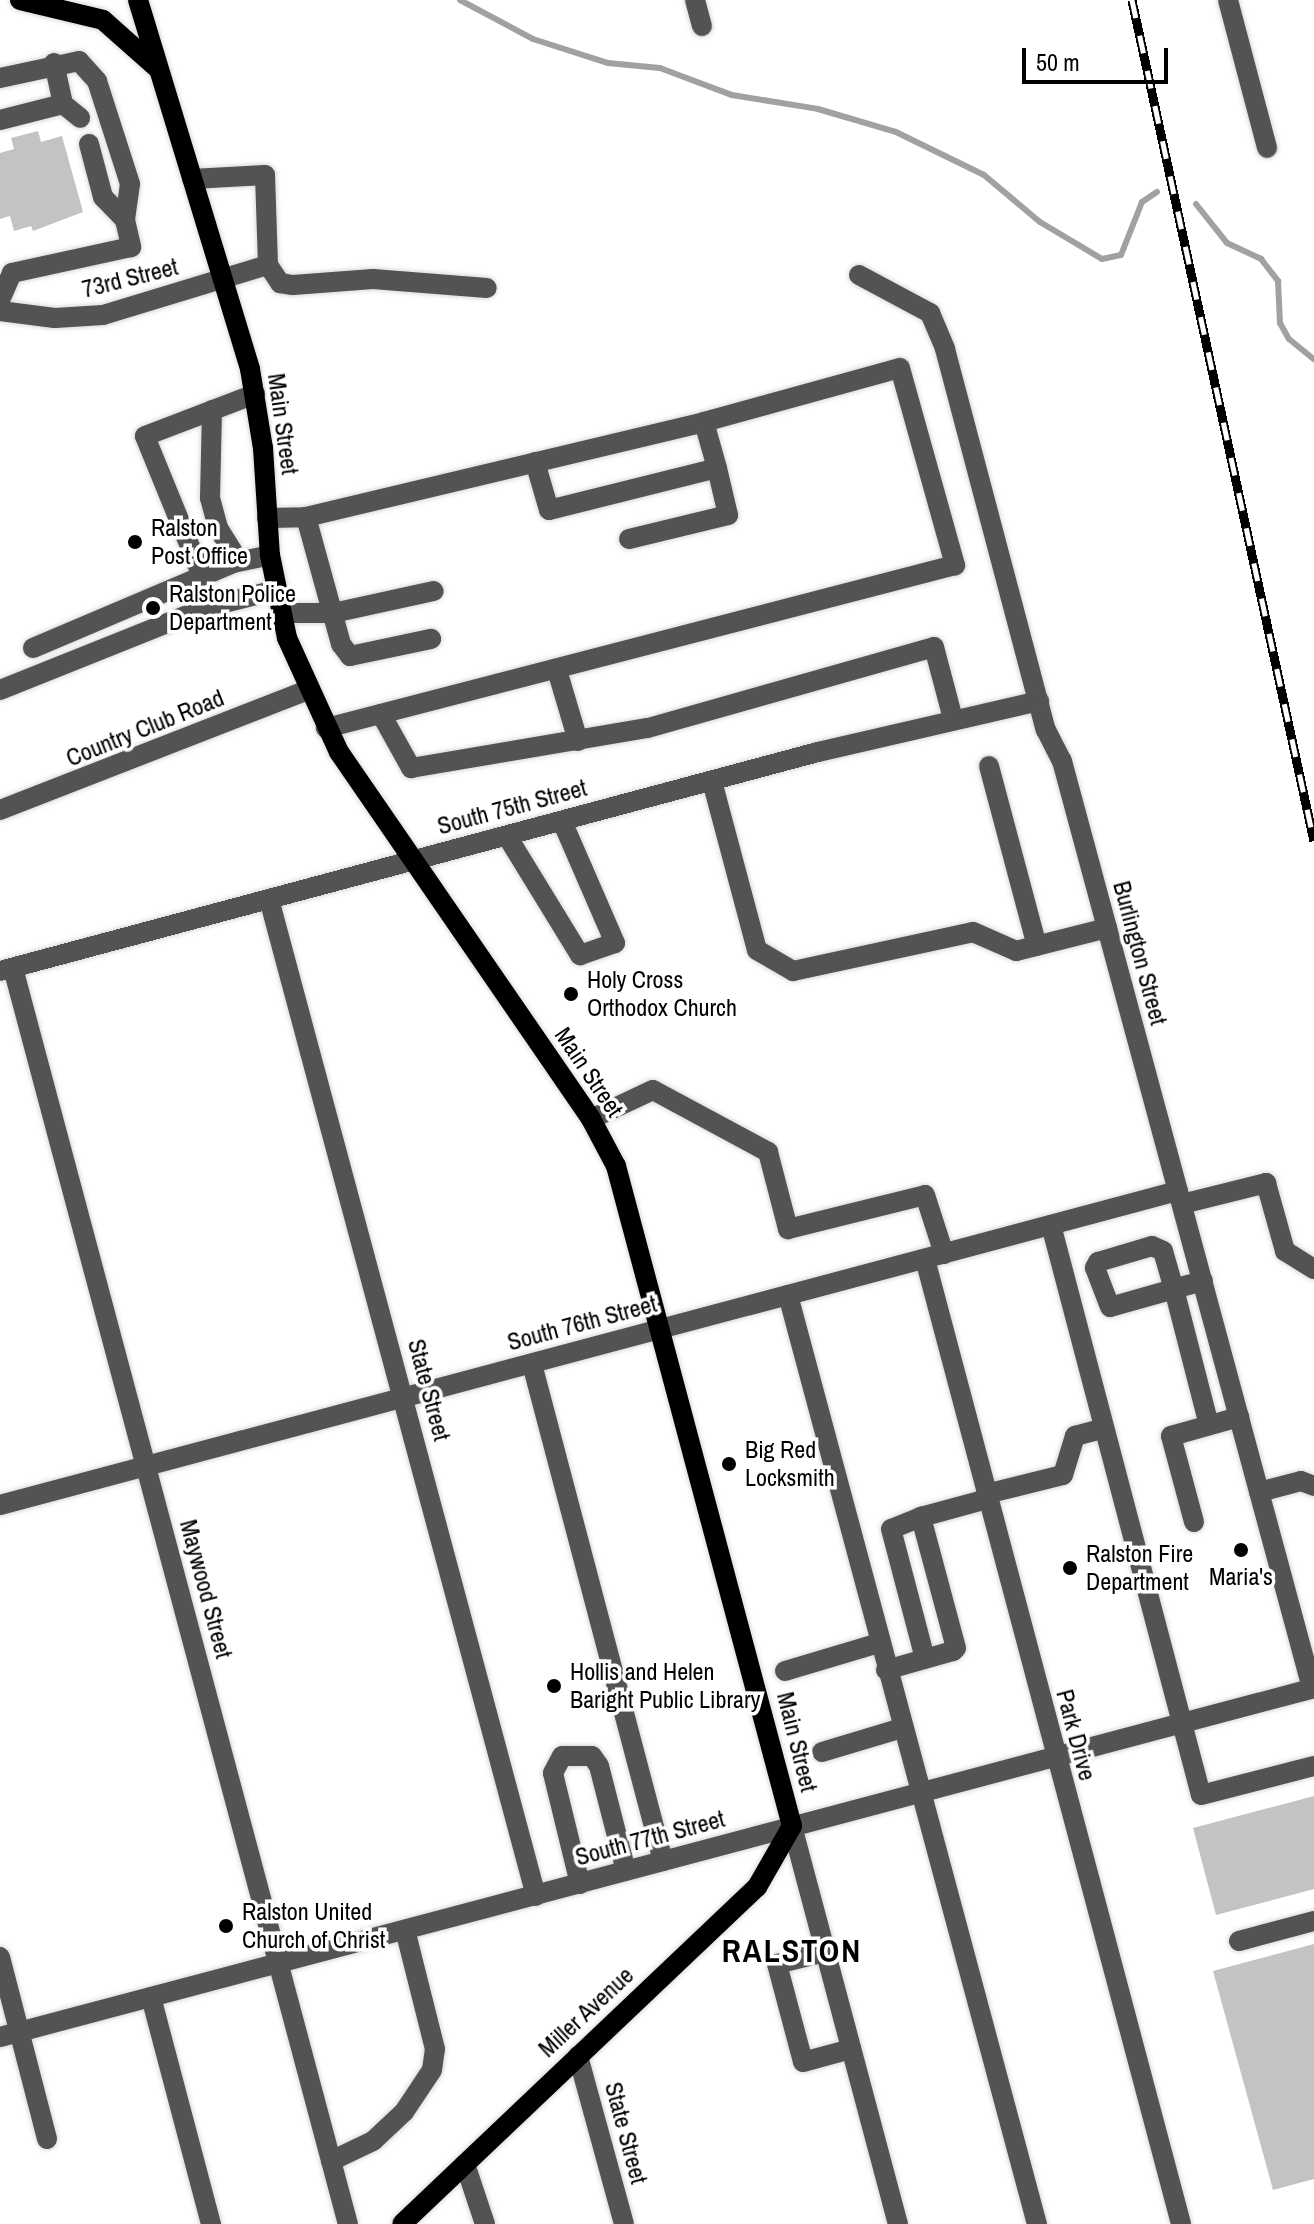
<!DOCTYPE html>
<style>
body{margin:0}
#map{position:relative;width:1314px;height:2224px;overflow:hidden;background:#fff;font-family:"Archivo Narrow",sans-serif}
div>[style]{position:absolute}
.stream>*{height:6px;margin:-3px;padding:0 3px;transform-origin:3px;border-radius:3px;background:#a1a1a1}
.building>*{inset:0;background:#c3c3c3}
.roads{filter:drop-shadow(0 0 2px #dbdbdb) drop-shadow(0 0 2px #dbdbdb)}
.minor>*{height:20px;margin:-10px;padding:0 10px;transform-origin:10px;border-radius:10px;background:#535353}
.major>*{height:20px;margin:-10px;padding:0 10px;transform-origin:10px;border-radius:10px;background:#000}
.rail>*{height:9px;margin-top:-4.5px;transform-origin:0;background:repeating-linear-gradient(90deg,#fff 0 18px,#000 0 36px);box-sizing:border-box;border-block:2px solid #000}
.dots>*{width:22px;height:22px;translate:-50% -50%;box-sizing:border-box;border:4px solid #fff;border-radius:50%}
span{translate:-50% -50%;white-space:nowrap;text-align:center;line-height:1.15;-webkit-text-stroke:7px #fff;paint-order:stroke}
.street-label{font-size:24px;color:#000}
.poi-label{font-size:24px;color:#000}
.left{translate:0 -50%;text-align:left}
.district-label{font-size:32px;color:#000;font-weight:700;letter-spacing:2px}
.scale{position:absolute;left:1022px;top:48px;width:146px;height:36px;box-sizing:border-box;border:4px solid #000;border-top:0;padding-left:10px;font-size:24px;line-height:28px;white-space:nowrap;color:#000;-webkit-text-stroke:6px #fff;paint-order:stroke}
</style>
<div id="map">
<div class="stream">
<div style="left:460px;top:0;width:83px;rotate:28.1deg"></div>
<div style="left:533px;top:39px;width:79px;rotate:17.7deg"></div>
<div style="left:608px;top:63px;width:52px;rotate:5.5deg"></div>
<div style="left:660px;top:68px;width:77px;rotate:20.6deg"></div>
<div style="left:732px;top:95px;width:87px;rotate:9.2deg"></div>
<div style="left:818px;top:109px;width:81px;rotate:16.4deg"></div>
<div style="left:896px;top:132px;width:98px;rotate:26deg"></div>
<div style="left:984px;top:175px;width:73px;rotate:40deg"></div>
<div style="left:1040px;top:222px;width:72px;rotate:30.8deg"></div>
<div style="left:1102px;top:259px;width:19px;rotate:-12deg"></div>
<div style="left:1121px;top:255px;width:57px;rotate:-68.4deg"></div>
<div style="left:1142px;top:202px;width:18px;rotate:-34deg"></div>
<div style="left:1196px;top:204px;width:50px;rotate:51.5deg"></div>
<div style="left:1227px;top:243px;width:38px;rotate:25deg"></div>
<div style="left:1261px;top:259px;width:28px;rotate:52deg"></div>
<div style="left:1278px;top:281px;width:42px;rotate:87.3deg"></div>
<div style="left:1280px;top:323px;width:18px;rotate:61deg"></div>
<div style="left:1289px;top:339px;width:32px;rotate:39deg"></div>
</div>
<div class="building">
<div style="clip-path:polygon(38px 131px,41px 142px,62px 136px,83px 212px,33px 231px,31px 226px,14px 231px,10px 216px,0 219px,0 153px,14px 149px,11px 138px)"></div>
<div style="clip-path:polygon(1314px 1796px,1314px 1889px,1216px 1915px,1193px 1828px)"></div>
<div style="clip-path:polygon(1314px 1944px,1314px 2179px,1273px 2190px,1213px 1971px)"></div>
</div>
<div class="roads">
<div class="minor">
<div style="left:695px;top:0;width:27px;rotate:75deg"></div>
<div style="left:1228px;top:0;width:153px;rotate:75.2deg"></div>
<div style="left:54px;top:63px;width:42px;rotate:77.6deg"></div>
<div style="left:0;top:78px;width:81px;rotate:-12.1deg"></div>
<div style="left:79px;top:61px;width:27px;rotate:48deg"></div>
<div style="left:97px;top:81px;width:108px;rotate:72.2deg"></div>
<div style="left:130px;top:184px;width:36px;rotate:98deg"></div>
<div style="left:125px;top:220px;width:28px;rotate:77deg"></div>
<div style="left:131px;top:247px;width:122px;rotate:167.7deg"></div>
<div style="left:12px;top:273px;width:30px;rotate:114deg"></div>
<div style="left:0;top:120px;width:65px;rotate:-14.3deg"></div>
<div style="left:63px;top:104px;width:22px;rotate:39deg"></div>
<div style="left:89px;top:144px;width:55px;rotate:75.2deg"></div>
<div style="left:103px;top:197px;width:32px;rotate:46deg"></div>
<div style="left:268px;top:265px;width:22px;rotate:56deg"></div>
<div style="left:280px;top:283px;width:13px;rotate:9deg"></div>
<div style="left:293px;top:285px;width:80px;rotate:-4.3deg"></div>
<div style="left:373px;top:279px;width:114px;rotate:4.5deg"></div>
<div style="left:859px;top:275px;width:81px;rotate:28.2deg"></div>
<div style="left:930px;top:313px;width:39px;rotate:67deg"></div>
<div style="left:945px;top:349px;width:394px;rotate:75.2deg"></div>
<div style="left:1046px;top:730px;width:35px;rotate:63deg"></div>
<div style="left:1062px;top:761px;width:960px;rotate:74.91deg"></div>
<div style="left:0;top:311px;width:55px;rotate:7.3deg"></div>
<div style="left:55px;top:318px;width:48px;rotate:-3.6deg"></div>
<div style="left:103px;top:315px;width:172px;rotate:-16.9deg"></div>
<div style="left:268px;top:265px;width:90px;rotate:-91.9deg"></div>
<div style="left:265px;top:175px;width:73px;rotate:176.9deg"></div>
<div style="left:212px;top:410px;width:88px;rotate:91.3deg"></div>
<div style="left:210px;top:498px;width:31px;rotate:75deg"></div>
<div style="left:218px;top:528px;width:39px;rotate:58deg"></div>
<div style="left:535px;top:462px;width:50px;rotate:73.7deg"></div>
<div style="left:549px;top:510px;width:173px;rotate:-14deg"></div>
<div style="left:717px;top:468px;width:48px;rotate:-105.8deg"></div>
<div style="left:306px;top:517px;width:132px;rotate:74.6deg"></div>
<div style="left:341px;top:644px;width:15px;rotate:53deg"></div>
<div style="left:350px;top:656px;width:83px;rotate:-11.9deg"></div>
<div style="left:267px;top:518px;width:39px;rotate:-1deg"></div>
<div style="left:306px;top:517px;width:409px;rotate:-13.4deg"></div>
<div style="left:704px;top:422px;width:203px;rotate:-15.4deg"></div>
<div style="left:900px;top:368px;width:205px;rotate:74.4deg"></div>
<div style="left:955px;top:565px;width:650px;rotate:165.47deg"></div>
<div style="left:629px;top:539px;width:102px;rotate:-13.6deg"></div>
<div style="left:728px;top:515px;width:48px;rotate:-103.2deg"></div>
<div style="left:202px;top:576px;width:151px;rotate:-112.2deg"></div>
<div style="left:145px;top:436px;width:118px;rotate:-20.9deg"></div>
<div style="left:280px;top:613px;width:53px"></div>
<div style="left:333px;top:613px;width:103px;rotate:-12.3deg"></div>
<div style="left:33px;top:648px;width:217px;rotate:-23deg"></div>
<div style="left:233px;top:563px;width:38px;rotate:-12deg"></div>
<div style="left:557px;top:670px;width:74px;rotate:73.5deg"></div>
<div style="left:0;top:690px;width:224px;rotate:-21.8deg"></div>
<div style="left:208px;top:607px;width:70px;rotate:-14deg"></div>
<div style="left:381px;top:714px;width:62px;rotate:60.9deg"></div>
<div style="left:411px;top:768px;width:240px;rotate:-9.6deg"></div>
<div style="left:648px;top:728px;width:297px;rotate:-15.8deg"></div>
<div style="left:934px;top:647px;width:74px;rotate:75.2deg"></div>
<div style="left:989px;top:766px;width:186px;rotate:75.1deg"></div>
<div style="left:712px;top:781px;width:175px;rotate:75.1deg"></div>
<div style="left:757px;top:950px;width:42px;rotate:30.3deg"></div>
<div style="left:793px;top:971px;width:184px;rotate:-12.2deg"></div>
<div style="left:973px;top:932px;width:47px;rotate:23.8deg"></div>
<div style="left:1016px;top:951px;width:94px;rotate:-14.2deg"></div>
<div style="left:0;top:810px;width:330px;rotate:-21.3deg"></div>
<div style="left:507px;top:836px;width:140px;rotate:58.5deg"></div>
<div style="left:580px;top:955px;width:37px;rotate:-19deg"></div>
<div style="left:615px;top:943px;width:133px;rotate:-113.5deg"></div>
<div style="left:269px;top:899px;width:1032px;rotate:75.01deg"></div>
<div style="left:13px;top:968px;width:1300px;rotate:75.07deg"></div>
<div style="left:0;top:971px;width:847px;rotate:-14.99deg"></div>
<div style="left:818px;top:752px;width:227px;rotate:-13deg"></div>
<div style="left:591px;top:1119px;width:68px;rotate:-25.1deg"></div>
<div style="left:653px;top:1090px;width:131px;rotate:28.3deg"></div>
<div style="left:768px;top:1152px;width:80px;rotate:75.4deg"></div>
<div style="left:788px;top:1229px;width:141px;rotate:-13.9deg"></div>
<div style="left:925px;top:1195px;width:62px;rotate:72.1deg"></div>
<div style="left:1182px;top:1204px;width:87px;rotate:-14deg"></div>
<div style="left:1266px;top:1183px;width:71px;rotate:74.4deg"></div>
<div style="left:1285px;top:1251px;width:34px;rotate:32deg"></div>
<div style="left:1051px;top:1225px;width:589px;rotate:75.26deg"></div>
<div style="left:1201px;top:1795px;width:117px;rotate:-14.4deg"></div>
<div style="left:925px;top:1259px;width:998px;rotate:75.14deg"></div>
<div style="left:1203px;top:1281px;width:30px;rotate:165deg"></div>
<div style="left:1174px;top:1289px;width:66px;rotate:164.3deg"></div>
<div style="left:1110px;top:1307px;width:42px;rotate:-111deg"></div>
<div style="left:1095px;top:1268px;width:7px;rotate:-63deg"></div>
<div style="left:1098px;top:1262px;width:56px;rotate:-16.5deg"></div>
<div style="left:1152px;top:1246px;width:12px;rotate:24deg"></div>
<div style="left:1163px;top:1251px;width:40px;rotate:74deg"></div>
<div style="left:1174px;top:1289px;width:140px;rotate:75.6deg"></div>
<div style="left:788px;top:1295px;width:962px;rotate:75deg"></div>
<div style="left:532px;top:1364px;width:514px;rotate:75.23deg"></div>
<div style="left:1259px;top:1492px;width:43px;rotate:-14.7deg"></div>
<div style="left:1301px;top:1481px;width:14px;rotate:21deg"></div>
<div style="left:986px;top:1494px;width:79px;rotate:-13.9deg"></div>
<div style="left:1063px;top:1475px;width:41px;rotate:-72.9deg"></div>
<div style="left:1075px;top:1436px;width:30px;rotate:-15deg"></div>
<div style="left:0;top:1505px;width:1219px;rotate:-14.93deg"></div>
<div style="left:921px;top:1517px;width:68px;rotate:-15.3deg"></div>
<div style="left:1194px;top:1522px;width:89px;rotate:-105deg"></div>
<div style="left:1171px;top:1436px;width:71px;rotate:-15.6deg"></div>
<div style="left:886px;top:1670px;width:70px;rotate:-15.8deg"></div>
<div style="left:953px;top:1651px;width:4px;rotate:-45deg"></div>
<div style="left:956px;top:1648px;width:136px;rotate:-105deg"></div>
<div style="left:921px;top:1517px;width:32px;rotate:158deg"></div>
<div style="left:891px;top:1529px;width:134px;rotate:75.3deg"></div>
<div style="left:785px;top:1671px;width:98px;rotate:-16.6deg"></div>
<div style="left:822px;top:1752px;width:84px;rotate:-16.7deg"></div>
<div style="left:792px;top:1826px;width:412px;rotate:75.1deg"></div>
<div style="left:580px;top:1884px;width:114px;rotate:-103.7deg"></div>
<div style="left:553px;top:1773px;width:19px;rotate:-62deg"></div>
<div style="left:562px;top:1756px;width:30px"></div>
<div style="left:592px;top:1756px;width:12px;rotate:55deg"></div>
<div style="left:599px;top:1766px;width:108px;rotate:75.6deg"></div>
<div style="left:1239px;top:1941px;width:78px;rotate:-14.9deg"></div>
<div style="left:825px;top:1952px;width:49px;rotate:166deg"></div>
<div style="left:777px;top:1964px;width:101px;rotate:75.1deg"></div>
<div style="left:803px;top:2062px;width:50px;rotate:-15.2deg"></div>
<div style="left:0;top:1957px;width:188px;rotate:75.5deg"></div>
<div style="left:151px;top:1997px;width:235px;rotate:75.2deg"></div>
<div style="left:0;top:2037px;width:1360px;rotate:-14.87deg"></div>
<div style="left:578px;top:2056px;width:174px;rotate:74.7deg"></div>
<div style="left:331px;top:2161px;width:47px;rotate:-25.5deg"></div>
<div style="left:373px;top:2141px;width:42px;rotate:-43.1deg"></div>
<div style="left:404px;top:2112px;width:50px;rotate:-56.3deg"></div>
<div style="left:432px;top:2070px;width:21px;rotate:-82deg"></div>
<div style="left:435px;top:2049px;width:123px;rotate:-104.1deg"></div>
<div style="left:465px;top:2164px;width:63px;rotate:71.6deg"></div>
</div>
<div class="major">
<div style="left:20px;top:0;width:85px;rotate:13.5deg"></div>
<div style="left:103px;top:20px;width:71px;rotate:41.6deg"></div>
<div style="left:138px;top:0;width:386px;rotate:73.1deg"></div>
<div style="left:250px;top:369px;width:80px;rotate:80.7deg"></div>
<div style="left:263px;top:448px;width:107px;rotate:86.3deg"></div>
<div style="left:270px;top:555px;width:85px;rotate:78.4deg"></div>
<div style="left:287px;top:638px;width:125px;rotate:65.5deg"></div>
<div style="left:339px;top:752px;width:445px;rotate:55.5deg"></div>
<div style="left:591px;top:1119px;width:53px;rotate:62deg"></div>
<div style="left:616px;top:1166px;width:683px;rotate:75.07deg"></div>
<div style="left:792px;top:1826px;width:70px;rotate:119.8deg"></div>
<div style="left:757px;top:1887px;width:489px;rotate:136.5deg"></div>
</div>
</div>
<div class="rail">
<div style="left:1132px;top:0;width:860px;rotate:77.79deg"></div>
</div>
<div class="dots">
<div style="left:135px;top:542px;background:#000"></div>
<div style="left:153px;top:608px;background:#000"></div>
<div style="left:571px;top:994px;background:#000"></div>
<div style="left:729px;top:1464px;background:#000"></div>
<div style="left:1241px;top:1550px;background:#000"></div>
<div style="left:1070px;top:1568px;background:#000"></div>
<div style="left:554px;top:1686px;background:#000"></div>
<div style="left:226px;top:1926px;background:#000"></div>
</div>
<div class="street-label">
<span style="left:130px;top:278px;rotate:-14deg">73rd Street</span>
<span style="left:283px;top:424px;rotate:82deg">Main Street</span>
<span style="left:145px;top:728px;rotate:-22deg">Country Club Road</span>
<span style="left:512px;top:807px;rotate:-15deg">South 75th Street</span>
<span style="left:1140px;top:953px;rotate:75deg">Burlington Street</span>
<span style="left:589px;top:1072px;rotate:56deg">Main Street</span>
<span style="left:582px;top:1323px;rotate:-15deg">South 76th Street</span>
<span style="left:429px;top:1390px;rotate:75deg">State Street</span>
<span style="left:206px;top:1589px;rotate:75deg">Maywood Street</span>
<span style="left:1076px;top:1735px;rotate:75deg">Park Drive</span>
<span style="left:797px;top:1742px;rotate:76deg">Main Street</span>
<span style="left:650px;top:1838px;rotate:-15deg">South 77th Street</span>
<span style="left:586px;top:2012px;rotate:-43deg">Miller Avenue</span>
<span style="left:626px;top:2133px;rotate:75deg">State Street</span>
</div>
<div class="poi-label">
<span class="left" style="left:151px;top:542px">Ralston<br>Post Office</span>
<span class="left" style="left:169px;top:608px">Ralston Police<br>Department</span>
<span class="left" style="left:587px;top:994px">Holy Cross<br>Orthodox Church</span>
<span class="left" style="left:745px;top:1464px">Big Red<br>Locksmith</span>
<span class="left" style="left:1086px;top:1568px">Ralston Fire<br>Department</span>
<span style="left:1241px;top:1577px">Maria's</span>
<span class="left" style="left:570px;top:1686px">Hollis and Helen<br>Baright Public Library</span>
<span class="left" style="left:242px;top:1926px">Ralston United<br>Church of Christ</span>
</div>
<div class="district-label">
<span style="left:792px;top:1951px">RALSTON</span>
</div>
<div class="scale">50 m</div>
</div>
